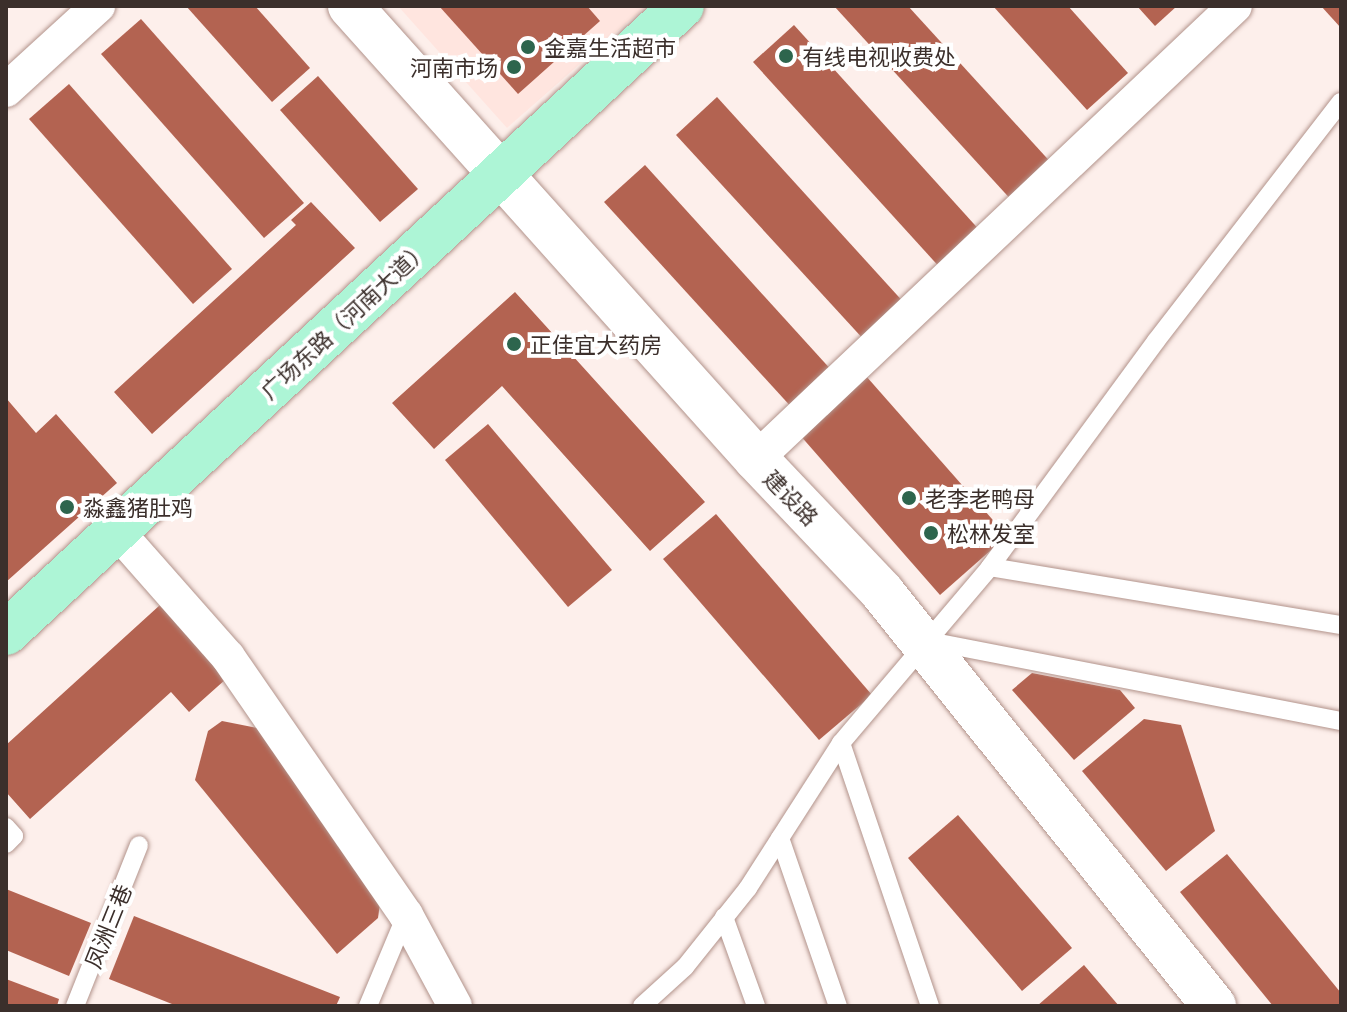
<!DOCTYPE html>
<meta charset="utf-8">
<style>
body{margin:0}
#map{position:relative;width:1347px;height:1012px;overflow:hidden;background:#fdefeb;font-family:Georgia,"Noto Sans SC",serif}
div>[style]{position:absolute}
.built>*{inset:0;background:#ffe5df}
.building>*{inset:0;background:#b36351}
.roads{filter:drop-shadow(0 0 2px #b2938b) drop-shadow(0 0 2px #b2938b)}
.lane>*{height:18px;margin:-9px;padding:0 9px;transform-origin:9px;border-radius:9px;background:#fff}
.street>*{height:34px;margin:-17px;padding:0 17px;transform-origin:17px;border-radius:17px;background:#fff}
.secondary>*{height:44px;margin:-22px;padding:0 22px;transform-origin:22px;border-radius:22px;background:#fff}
.primary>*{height:44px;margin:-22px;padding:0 22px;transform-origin:22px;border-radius:22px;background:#adf5d6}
.dots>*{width:22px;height:22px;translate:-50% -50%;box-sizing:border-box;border:4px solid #fff;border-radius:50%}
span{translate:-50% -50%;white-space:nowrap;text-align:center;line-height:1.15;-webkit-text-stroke:8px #fff;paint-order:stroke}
.poi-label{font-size:22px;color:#3b2f2b}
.left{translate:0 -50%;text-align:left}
.right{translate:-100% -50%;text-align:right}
.street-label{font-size:22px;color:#3b2f2b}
.frame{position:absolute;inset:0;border:8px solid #3b2f2b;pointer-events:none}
</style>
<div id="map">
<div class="built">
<div style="clip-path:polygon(398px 6px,646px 6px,507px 128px)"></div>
</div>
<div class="building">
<div style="clip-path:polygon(186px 6px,255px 6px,310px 68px,272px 102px)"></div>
<div style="clip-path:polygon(439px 6px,587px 6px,600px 21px,518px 94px)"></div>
<div style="clip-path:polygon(834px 6px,908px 6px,1055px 167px,1015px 204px)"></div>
<div style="clip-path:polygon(993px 6px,1068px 6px,1128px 73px,1087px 110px)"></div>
<div style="clip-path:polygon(1137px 6px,1177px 6px,1155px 26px)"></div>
<div style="clip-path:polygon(1321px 6px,1341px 6px,1341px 28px)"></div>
<div style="clip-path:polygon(141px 19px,304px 203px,264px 238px,101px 54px)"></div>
<div style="clip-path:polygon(794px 25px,983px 234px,943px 271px,753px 62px)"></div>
<div style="clip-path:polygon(318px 76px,418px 189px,380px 222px,280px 110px)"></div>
<div style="clip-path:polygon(69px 84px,232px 269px,193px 304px,29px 119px)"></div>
<div style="clip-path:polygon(717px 97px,907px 306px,866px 342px,676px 135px)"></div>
<div style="clip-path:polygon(645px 165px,834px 373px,794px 410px,604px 202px)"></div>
<div style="clip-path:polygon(311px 202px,355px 248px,152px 434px,114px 392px,296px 225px,291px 220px)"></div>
<div style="clip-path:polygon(515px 292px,705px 502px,650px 551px,502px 386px,434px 449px,392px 403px)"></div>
<div style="clip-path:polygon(866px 376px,1007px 536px,940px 595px,799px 434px)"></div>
<div style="clip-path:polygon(6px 398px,36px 433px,56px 414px,117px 483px,6px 582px)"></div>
<div style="clip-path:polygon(488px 424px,612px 570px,568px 607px,445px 460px)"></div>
<div style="clip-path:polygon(716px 514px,872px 695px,819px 740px,663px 559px)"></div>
<div style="clip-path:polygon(160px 605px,226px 679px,189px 712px,171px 692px,30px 819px,6px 792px,6px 745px)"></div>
<div style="clip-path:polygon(1032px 673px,1120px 690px,1135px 708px,1074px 760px,1012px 690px)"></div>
<div style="clip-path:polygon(1144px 719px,1181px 725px,1215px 831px,1166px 871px,1082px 771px)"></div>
<div style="clip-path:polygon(222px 721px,262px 729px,381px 896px,378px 918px,337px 954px,195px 780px,208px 731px)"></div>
<div style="clip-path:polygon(958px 815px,1072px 948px,1022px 991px,908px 858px)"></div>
<div style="clip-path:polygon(1227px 854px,1341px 993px,1341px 1006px,1273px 1006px,1180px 892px)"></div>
<div style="clip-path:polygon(6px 889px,91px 923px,69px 976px,6px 950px)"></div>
<div style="clip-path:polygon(134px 916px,340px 997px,336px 1006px,177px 1006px,109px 979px)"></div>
<div style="clip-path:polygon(1084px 965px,1119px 1006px,1037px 1006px)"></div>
<div style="clip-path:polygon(6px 979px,59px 999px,57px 1006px,6px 1006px)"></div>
</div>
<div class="roads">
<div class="lane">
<div style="left:990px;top:567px;width:356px;rotate:9.4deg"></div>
<div style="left:929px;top:641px;width:420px;rotate:11deg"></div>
<div style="left:841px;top:743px;width:278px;rotate:71.3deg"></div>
<div style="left:6px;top:827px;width:12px;rotate:48deg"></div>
<div style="left:14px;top:836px;width:11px;rotate:135deg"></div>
<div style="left:780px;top:838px;width:178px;rotate:71deg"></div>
<div style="left:724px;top:917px;width:95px;rotate:70.2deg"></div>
<div style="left:75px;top:1006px;width:173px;rotate:-68.3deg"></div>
<div style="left:368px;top:1006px;width:99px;rotate:-67.3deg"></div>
<div style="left:642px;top:1006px;width:58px;rotate:-42.2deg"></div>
<div style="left:685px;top:967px;width:101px;rotate:-51.4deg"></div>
<div style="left:748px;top:888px;width:172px;rotate:-57.3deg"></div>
<div style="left:841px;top:743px;width:231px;rotate:-49.7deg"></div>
<div style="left:990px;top:567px;width:280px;rotate:-53.7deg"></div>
<div style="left:1156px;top:341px;width:302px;rotate:-52.3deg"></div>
</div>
<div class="street">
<div style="left:6px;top:90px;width:125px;rotate:-42.4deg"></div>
<div style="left:756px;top:459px;width:659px;rotate:-43.4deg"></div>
<div style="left:116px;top:530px;width:169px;rotate:48.6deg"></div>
<div style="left:228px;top:657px;width:313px;rotate:55.4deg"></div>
<div style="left:406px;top:915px;width:103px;rotate:61.7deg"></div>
</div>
<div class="secondary">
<div style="left:350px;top:6px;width:608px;rotate:48.13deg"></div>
<div style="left:756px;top:459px;width:183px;rotate:46.5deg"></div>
<div style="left:882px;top:592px;width:531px;rotate:51.27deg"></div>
</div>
<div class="primary">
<div style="left:6px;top:633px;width:922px;rotate:-42.85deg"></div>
</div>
</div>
<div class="dots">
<div style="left:528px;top:47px;background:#2d654d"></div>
<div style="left:786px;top:56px;background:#2d654d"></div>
<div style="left:514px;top:67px;background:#2d654d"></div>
<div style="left:514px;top:344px;background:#2d654d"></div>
<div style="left:909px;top:498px;background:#2d654d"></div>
<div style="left:67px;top:507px;background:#2d654d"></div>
<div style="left:931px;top:533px;background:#2d654d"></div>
</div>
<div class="poi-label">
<span class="left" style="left:544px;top:47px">金嘉生活超市</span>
<span class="left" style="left:802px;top:56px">有线电视收费处</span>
<span class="right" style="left:498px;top:67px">河南市场</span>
<span class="left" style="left:530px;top:344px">正佳宜大药房</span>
<span class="left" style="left:925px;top:498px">老李老鸭母</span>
<span class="left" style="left:83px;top:507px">淼鑫猪肚鸡</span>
<span class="left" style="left:947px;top:533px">松林发室</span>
</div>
<div class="street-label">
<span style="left:344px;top:319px;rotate:-43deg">广场东路（河南大道）</span>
<span style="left:792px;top:497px;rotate:46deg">建设路</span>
<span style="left:107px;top:926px;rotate:-68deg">凤洲三巷</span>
</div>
<div class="frame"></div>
</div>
